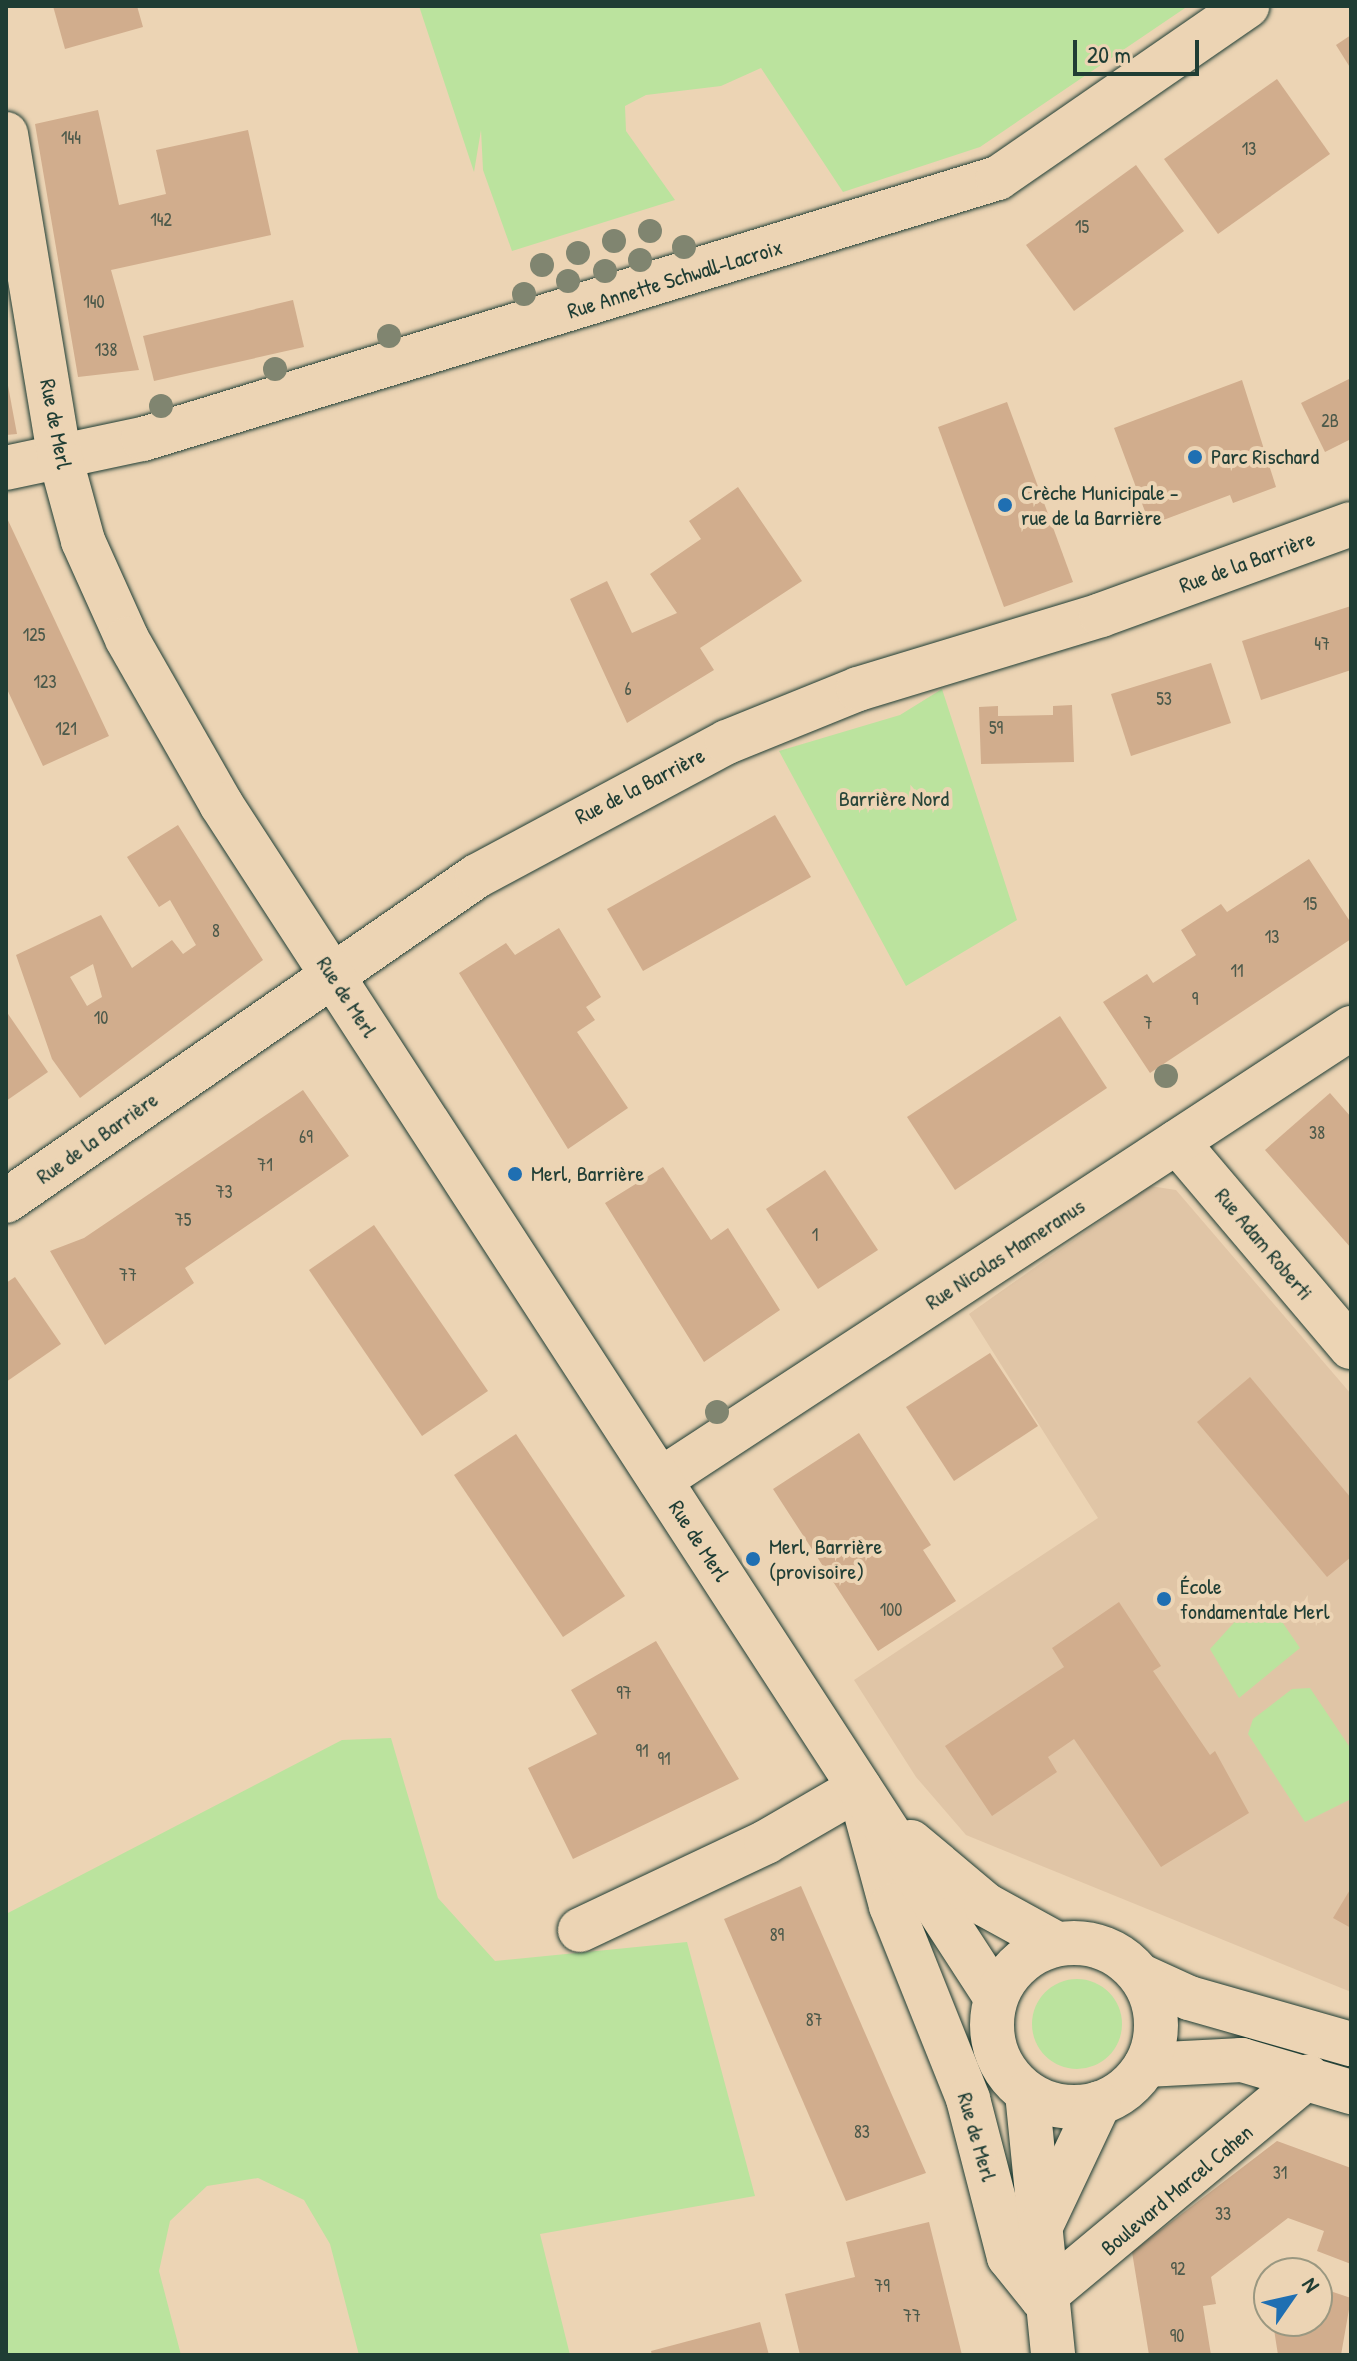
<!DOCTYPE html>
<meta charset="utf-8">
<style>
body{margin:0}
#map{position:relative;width:1357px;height:2361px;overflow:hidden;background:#ecd4b4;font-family:"Patrick Hand",sans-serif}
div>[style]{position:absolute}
.built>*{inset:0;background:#e0c5a6}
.green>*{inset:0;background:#bbe39e}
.round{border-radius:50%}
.building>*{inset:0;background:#d1ad8d}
.roads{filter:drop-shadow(0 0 2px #1f3d34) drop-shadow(0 0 2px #1f3d34)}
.minor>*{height:44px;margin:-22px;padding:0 22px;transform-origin:22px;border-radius:22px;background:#ecd4b4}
.major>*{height:44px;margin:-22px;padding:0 22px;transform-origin:22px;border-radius:22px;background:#ecd4b4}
.major>.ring{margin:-22px;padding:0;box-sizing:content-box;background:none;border:44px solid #ecd4b4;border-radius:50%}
.trees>*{width:24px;height:24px;margin:-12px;border-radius:50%;background:#808570}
.dots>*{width:22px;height:22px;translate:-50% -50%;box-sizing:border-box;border:4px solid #ecd4b4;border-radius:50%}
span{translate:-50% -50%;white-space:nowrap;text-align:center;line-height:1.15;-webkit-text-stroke:8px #ecd4b4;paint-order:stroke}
.number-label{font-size:18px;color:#4c594a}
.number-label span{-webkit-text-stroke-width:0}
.street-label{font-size:22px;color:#1f3d34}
.poi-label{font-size:22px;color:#1f3d34}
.left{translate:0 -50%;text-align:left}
.park-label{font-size:22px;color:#274539}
.frame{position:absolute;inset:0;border:8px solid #1f3d34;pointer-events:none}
.north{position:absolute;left:1253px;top:2257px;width:80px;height:80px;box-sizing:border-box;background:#ecd4b4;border:2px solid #9a9881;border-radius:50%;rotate:56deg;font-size:22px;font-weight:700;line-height:32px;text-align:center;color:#1f3d34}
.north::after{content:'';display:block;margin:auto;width:28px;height:36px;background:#1f6fb2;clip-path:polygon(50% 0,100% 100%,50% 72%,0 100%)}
.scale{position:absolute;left:1073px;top:40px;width:126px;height:36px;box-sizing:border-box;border:4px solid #1f3d34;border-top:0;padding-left:10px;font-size:24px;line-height:28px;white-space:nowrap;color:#1f3d34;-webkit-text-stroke:6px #ecd4b4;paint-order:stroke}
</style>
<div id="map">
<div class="built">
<div style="clip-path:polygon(1150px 1186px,1176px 1190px,1351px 1394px,1351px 1992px,966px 1835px,916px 1777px,854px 1680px,1098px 1518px,969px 1314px)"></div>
</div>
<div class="green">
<div style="clip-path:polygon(419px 6px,1188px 6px,980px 147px,843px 192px,761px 68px,721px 86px,646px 95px,625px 106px,626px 131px,675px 200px,512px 251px,483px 170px,481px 130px,474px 172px)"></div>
<div style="clip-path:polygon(942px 689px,1017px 920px,906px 986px,779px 751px,900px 715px)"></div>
<div style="clip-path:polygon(1276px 1613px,1300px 1648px,1239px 1698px,1210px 1649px,1240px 1616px)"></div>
<div style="clip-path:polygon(1310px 1688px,1351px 1749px,1351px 1799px,1305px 1822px,1248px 1734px,1253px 1719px,1292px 1689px)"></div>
<div style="clip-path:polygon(391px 1738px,438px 1898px,495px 1961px,687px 1942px,755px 2196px,540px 2234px,570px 2355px,359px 2355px,330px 2244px,304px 2200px,258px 2178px,207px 2186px,170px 2221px,159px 2271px,181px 2355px,6px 2355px,6px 1914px,342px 1740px)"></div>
<div class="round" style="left:1032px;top:1979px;width:90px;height:90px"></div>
</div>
<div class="building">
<div style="clip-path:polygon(53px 6px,137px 6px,143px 27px,65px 49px)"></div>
<div style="clip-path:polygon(1351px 35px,1351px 69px,1336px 45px)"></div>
<div style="clip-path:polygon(1277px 79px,1330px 154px,1218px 234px,1164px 159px)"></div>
<div style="clip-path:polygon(98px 110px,119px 205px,166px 194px,156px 150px,248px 130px,271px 235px,111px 270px,139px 370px,78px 377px,35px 124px)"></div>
<div style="clip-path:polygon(1136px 165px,1184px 231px,1074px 311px,1026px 245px)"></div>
<div style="clip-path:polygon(293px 300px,304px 347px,154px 381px,143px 336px)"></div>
<div style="clip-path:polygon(6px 375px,17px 434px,6px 435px)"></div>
<div style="clip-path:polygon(1351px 378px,1351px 439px,1325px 452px,1301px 403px)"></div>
<div style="clip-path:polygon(1242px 380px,1276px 487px,1233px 503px,1230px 495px,1150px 525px,1114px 428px)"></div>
<div style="clip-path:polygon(1007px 402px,1073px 582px,1004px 607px,938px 427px)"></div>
<div style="clip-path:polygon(738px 487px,802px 581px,700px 648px,714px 670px,627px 723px,570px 599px,607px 581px,632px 633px,677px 613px,650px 574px,701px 539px,689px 521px)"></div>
<div style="clip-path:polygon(6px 516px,109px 736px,43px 766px,6px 687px)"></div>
<div style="clip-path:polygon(1351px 606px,1351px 670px,1261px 700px,1242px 641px)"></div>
<div style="clip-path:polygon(1211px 663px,1231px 723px,1131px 756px,1111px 694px)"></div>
<div style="clip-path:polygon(1072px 705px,1074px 762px,981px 764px,979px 707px,998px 706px,998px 716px,1053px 715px,1053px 706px)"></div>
<div style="clip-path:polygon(775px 815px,811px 877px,643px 971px,607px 909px)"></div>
<div style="clip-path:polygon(evenodd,178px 825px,263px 960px,80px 1098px,52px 1059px,16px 955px,101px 915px,132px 968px,172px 940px,183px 954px,196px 945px,170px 900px,159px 907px,127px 857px,178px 825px,93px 964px,102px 997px,87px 1006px,70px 977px,93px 964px)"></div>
<div style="clip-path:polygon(1309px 859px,1351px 923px,1351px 939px,1150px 1073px,1103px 1002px,1147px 974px,1153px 983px,1196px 955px,1181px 930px,1221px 904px,1227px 912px)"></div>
<div style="clip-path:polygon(559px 928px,601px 997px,586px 1007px,595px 1020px,577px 1032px,628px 1108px,568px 1149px,459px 973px,506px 943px,515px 955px)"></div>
<div style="clip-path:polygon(6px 1011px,48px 1072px,6px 1101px)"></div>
<div style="clip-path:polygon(1060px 1016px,1107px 1088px,955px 1190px,907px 1117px)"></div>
<div style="clip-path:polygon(303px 1090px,349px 1156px,185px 1268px,194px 1283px,105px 1345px,50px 1251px,84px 1238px)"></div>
<div style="clip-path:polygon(1330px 1093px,1351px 1117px,1351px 1248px,1265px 1150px)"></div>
<div style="clip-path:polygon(663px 1167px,711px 1240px,728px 1228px,780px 1310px,704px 1362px,605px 1203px)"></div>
<div style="clip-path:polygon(825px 1170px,878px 1250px,818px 1289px,766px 1209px)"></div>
<div style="clip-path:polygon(374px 1225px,488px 1391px,422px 1436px,309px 1270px)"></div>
<div style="clip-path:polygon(15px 1277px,61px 1344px,6px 1382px,6px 1283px)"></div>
<div style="clip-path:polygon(990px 1353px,1038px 1426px,954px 1481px,906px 1407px)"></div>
<div style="clip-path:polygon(1250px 1377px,1351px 1498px,1351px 1557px,1327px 1577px,1197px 1422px)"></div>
<div style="clip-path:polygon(859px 1433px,931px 1545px,923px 1550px,956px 1601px,878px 1651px,773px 1489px)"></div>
<div style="clip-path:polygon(516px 1434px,625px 1596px,563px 1637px,454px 1475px)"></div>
<div style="clip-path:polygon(1119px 1602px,1161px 1666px,1153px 1671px,1210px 1755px,1215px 1751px,1249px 1813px,1161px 1867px,1074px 1739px,1048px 1757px,1057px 1772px,992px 1816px,945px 1746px,1064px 1667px,1052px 1648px)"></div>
<div style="clip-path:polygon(656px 1641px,739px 1779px,573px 1859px,528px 1768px,597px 1734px,571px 1690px)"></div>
<div style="clip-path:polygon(801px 1886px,926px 2173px,846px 2201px,724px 1919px)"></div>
<div style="clip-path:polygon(1351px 1888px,1351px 1928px,1333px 1918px)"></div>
<div style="clip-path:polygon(1277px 2141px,1351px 2168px,1351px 2264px,1317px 2251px,1324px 2231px,1288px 2218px,1211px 2277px,1216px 2304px,1203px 2306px,1211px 2355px,1149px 2355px,1132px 2252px)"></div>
<div style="clip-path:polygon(929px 2222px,962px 2355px,800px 2355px,785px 2294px,855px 2277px,846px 2242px)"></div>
<div style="clip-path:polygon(1321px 2288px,1351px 2298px,1341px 2355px,1278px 2355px,1273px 2323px,1317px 2321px)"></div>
<div style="clip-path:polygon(760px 2322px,769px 2355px,652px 2355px,651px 2351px)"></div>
</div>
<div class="roads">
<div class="minor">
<div style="left:6px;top:468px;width:140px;rotate:-12deg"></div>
<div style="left:143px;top:439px;width:894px;rotate:-16.98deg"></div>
<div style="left:998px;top:178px;width:303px;rotate:-34.6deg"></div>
<div style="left:1177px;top:1142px;width:269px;rotate:49.7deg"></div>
<div style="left:6px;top:1201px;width:572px;rotate:-34.61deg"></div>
<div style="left:477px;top:876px;width:284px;rotate:-28.2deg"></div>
<div style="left:727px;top:742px;width:141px;rotate:-22deg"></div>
<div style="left:858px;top:689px;width:254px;rotate:-16.9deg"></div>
<div style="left:1101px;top:615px;width:266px;rotate:-20deg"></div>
<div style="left:660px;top:1480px;width:826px;rotate:-33.19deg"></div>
<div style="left:580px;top:1930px;width:206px;rotate:-25.3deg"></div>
<div style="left:766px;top:1842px;width:108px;rotate:-30.1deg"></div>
<div style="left:859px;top:1788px;width:122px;rotate:74.8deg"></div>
<div style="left:891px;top:1906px;width:208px;rotate:68.2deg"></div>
<div style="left:968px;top:2099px;width:163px;rotate:75.5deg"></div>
<div style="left:1009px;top:2257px;width:53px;rotate:51.2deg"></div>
<div style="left:1042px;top:2298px;width:346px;rotate:-39.8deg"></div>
<div style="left:1141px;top:1976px;width:53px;rotate:24.6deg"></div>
<div style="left:1189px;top:1998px;width:168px;rotate:15.9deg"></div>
<div style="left:1146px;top:2065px;width:96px;rotate:-3deg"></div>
<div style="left:1242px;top:2060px;width:114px;rotate:16.4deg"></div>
</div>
<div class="major">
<div style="left:6px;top:134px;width:323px;rotate:80.6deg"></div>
<div style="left:59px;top:453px;width:91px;rotate:74.7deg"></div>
<div style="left:83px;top:541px;width:107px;rotate:65.8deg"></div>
<div style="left:127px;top:639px;width:190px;rotate:60.3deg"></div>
<div style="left:221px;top:804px;width:1423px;rotate:57.01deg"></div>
<div style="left:911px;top:1842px;width:98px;rotate:40deg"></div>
<div style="left:986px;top:1905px;width:81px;rotate:28.8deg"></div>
<div class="ring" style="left:992px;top:1943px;width:120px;height:120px"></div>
<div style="left:1027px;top:2093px;width:263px;rotate:84.3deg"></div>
<div style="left:1040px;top:2228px;width:138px;rotate:-64.7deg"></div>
</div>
</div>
<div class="trees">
<div style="left:650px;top:231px"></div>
<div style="left:614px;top:241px"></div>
<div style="left:684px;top:247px"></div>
<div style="left:578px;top:253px"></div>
<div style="left:640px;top:260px"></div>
<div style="left:542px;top:265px"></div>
<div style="left:605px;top:271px"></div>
<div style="left:568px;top:281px"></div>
<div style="left:524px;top:294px"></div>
<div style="left:389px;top:336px"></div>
<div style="left:275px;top:369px"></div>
<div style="left:161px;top:406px"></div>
<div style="left:1166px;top:1076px"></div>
<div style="left:717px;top:1412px"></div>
</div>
<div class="dots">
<div style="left:1195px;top:457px;background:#1f6fb2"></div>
<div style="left:1005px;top:505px;background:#1f6fb2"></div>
<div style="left:515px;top:1174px;background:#1f6fb2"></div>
<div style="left:753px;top:1559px;background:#1f6fb2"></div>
<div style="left:1164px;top:1599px;background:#1f6fb2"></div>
</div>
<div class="number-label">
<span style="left:71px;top:138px">144</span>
<span style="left:1249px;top:149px">13</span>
<span style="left:161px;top:220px">142</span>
<span style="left:1082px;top:227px">15</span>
<span style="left:94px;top:302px">140</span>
<span style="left:106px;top:350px">138</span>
<span style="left:1330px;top:421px">2B</span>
<span style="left:34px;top:635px">125</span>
<span style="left:1322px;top:644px">47</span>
<span style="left:45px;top:682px">123</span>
<span style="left:628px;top:689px">6</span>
<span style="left:1164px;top:699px">53</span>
<span style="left:996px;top:728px">59</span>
<span style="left:66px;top:729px">121</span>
<span style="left:1310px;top:904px">15</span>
<span style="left:216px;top:931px">8</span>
<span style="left:1272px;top:937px">13</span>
<span style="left:1237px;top:971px">11</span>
<span style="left:1195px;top:999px">9</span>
<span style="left:101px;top:1018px">10</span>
<span style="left:1148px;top:1023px">7</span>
<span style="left:1317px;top:1133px">38</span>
<span style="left:306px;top:1137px">69</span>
<span style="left:265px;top:1165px">71</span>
<span style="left:224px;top:1192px">73</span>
<span style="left:183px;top:1220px">75</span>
<span style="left:815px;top:1235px">1</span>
<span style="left:128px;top:1275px">77</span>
<span style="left:891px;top:1610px">100</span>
<span style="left:624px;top:1693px">97</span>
<span style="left:642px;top:1751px">91</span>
<span style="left:664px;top:1759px">91</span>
<span style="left:777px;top:1935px">89</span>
<span style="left:814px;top:2020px">87</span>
<span style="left:862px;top:2132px">83</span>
<span style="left:1280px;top:2173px">31</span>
<span style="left:1223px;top:2214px">33</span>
<span style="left:1178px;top:2269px">92</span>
<span style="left:882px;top:2286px">79</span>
<span style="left:912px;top:2316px">77</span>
<span style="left:1177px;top:2336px">90</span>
</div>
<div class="street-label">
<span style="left:675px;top:279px;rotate:-17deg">Rue Annette Schwall-Lacroix</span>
<span style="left:56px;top:424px;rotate:79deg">Rue de Merl</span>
<span style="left:1247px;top:562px;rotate:-20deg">Rue de la Barrière</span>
<span style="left:640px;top:786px;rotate:-27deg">Rue de la Barrière</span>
<span style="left:347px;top:997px;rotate:57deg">Rue de Merl</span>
<span style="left:97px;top:1138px;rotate:-35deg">Rue de la Barrière</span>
<span style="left:1264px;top:1244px;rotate:50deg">Rue Adam Roberti</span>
<span style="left:1005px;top:1254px;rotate:-33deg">Rue Nicolas Mameranus</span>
<span style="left:699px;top:1541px;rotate:57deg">Rue de Merl</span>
<span style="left:977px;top:2137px;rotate:74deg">Rue de Merl</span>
<span style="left:1177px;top:2190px;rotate:-40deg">Boulevard Marcel Cahen</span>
</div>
<div class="poi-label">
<span class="left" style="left:1211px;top:457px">Parc Rischard</span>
<span class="left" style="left:1021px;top:505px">Crèche Municipale -<br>rue de la Barrière</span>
<span class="left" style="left:531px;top:1174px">Merl, Barrière</span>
<span class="left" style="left:769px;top:1559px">Merl, Barrière<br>(provisoire)</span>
<span class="left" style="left:1180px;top:1599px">École<br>fondamentale Merl</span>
</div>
<div class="park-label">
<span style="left:894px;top:799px">Barrière Nord</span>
</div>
<div class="frame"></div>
<div class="north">N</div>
<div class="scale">20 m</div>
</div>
